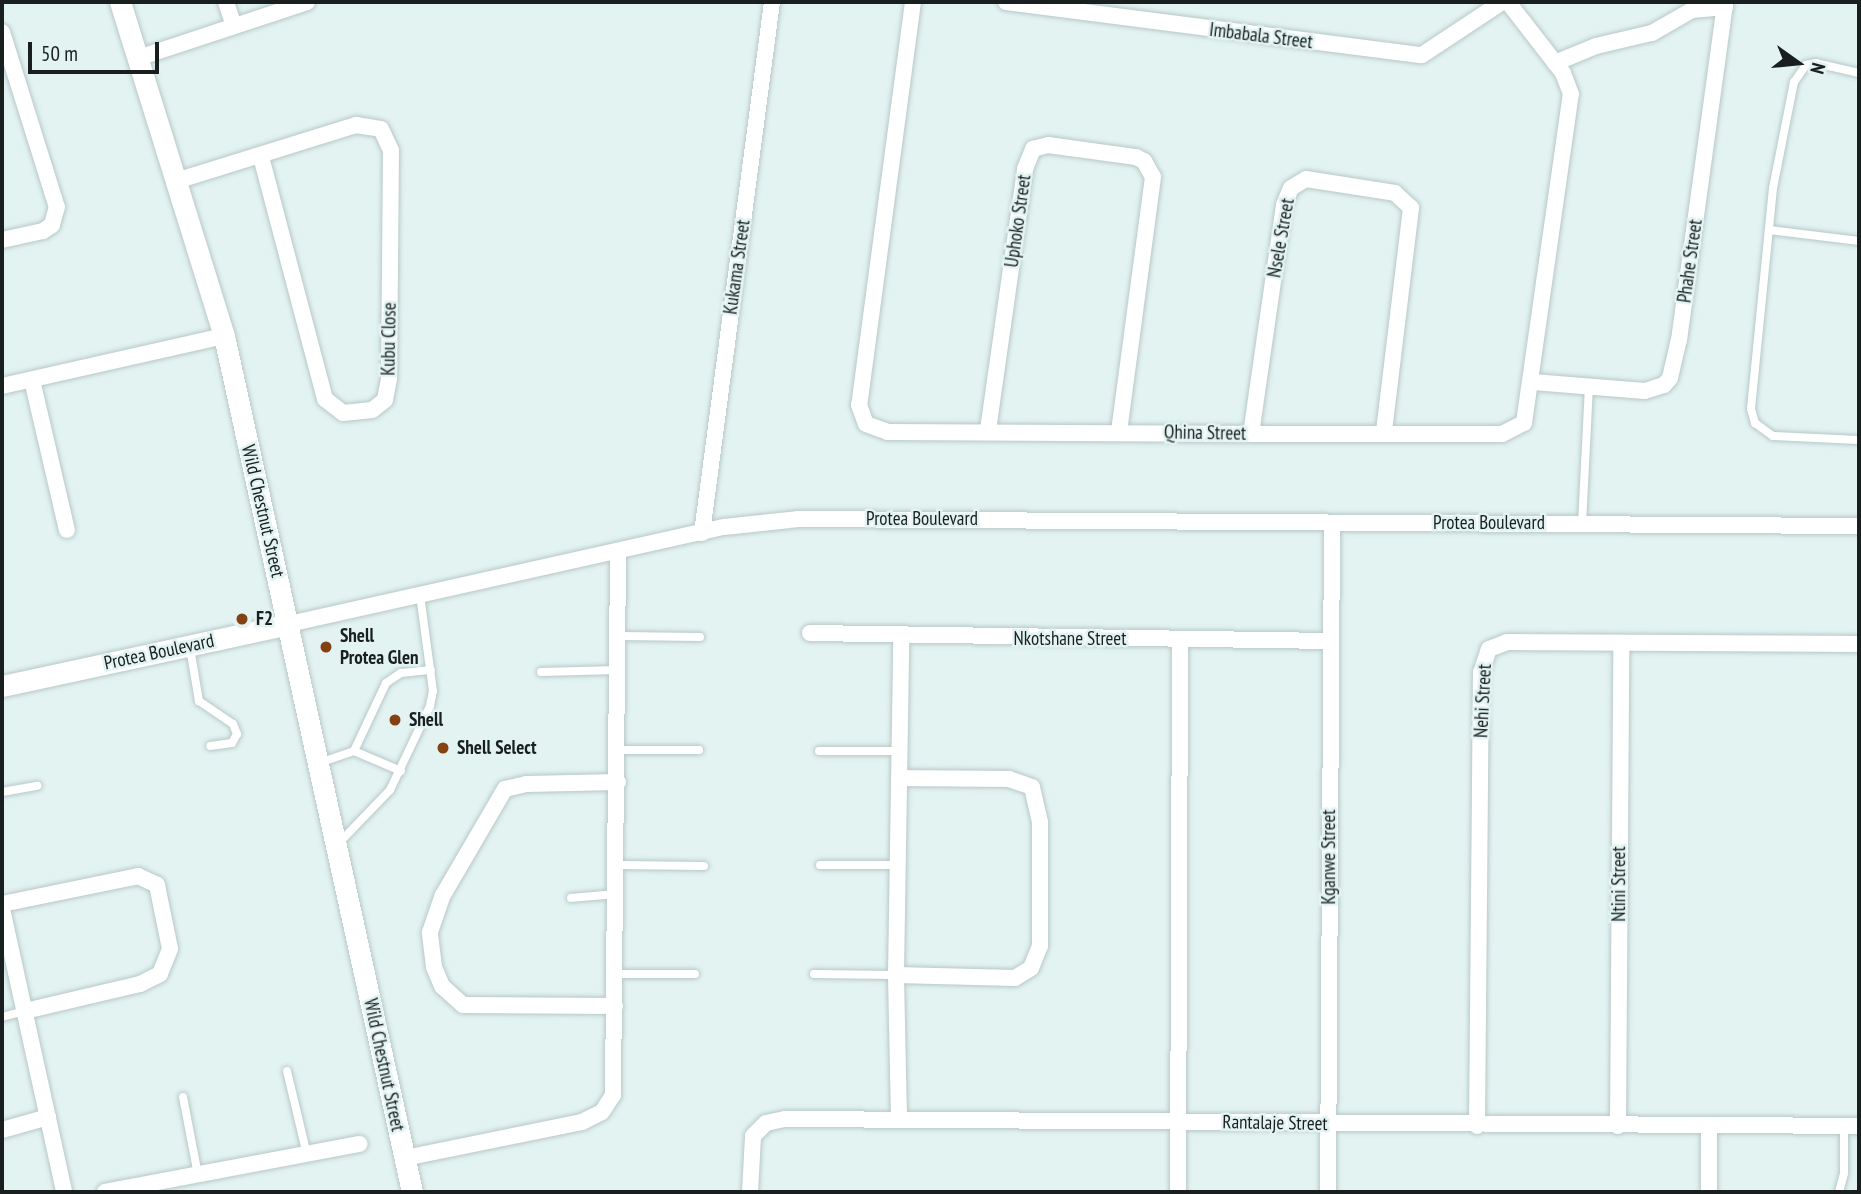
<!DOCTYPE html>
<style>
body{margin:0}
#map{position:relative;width:1861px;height:1194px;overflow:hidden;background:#e2f3f2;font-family:"PT Sans Narrow",sans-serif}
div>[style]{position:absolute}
.roads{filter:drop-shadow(0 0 2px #b8c8c7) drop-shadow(0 0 2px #b8c8c7)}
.lane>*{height:8px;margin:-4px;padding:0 4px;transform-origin:4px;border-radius:4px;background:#fff}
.street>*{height:16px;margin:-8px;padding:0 8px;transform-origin:8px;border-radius:8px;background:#fff}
.secondary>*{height:21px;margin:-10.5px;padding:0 10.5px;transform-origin:10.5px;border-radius:10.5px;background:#fff}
.dots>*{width:19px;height:19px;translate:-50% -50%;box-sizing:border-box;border:4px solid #e2f3f2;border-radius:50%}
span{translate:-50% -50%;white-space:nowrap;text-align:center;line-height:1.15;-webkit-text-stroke:5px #e2f3f2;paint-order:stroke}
.street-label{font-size:19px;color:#191f1f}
.poi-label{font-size:19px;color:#191f1f;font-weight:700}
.left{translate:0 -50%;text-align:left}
.frame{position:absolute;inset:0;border:4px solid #191f1f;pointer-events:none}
.north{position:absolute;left:1763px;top:28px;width:70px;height:70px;-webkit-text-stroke:5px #e2f3f2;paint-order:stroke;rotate:105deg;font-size:19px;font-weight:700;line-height:28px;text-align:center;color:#191f1f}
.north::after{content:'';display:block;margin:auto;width:24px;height:32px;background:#191f1f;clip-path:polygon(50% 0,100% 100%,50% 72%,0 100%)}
.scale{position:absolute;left:28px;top:42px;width:131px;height:32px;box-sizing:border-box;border:4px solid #191f1f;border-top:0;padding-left:9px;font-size:21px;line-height:24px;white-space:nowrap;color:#191f1f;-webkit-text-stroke:5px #e2f3f2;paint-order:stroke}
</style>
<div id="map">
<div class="roads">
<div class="lane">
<div style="left:1859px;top:73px;width:44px;rotate:-166.9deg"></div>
<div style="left:1816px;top:63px;width:10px;rotate:169deg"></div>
<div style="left:1806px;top:65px;width:21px;rotate:125deg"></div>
<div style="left:1794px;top:82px;width:108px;rotate:101.2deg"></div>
<div style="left:1773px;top:188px;width:222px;rotate:95.7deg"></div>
<div style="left:1751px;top:409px;width:15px;rotate:74deg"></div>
<div style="left:1755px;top:423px;width:22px;rotate:36deg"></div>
<div style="left:1773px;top:436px;width:86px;rotate:2.7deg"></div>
<div style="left:1769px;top:230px;width:91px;rotate:7deg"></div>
<div style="left:1582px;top:524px;width:136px;rotate:-87.1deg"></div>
<div style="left:620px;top:636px;width:80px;rotate:0.7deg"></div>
<div style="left:190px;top:648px;width:54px;rotate:80.4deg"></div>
<div style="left:199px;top:701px;width:41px;rotate:34.1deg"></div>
<div style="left:233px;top:724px;width:11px;rotate:68deg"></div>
<div style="left:237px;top:734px;width:10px;rotate:119deg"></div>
<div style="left:232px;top:743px;width:22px;rotate:172deg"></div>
<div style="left:541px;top:672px;width:77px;rotate:-1.5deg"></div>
<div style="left:618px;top:750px;width:81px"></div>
<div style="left:354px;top:751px;width:75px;rotate:-64.8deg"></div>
<div style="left:386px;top:683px;width:18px;rotate:-34deg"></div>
<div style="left:401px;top:673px;width:30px;rotate:-6deg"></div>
<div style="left:819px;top:751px;width:79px"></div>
<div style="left:319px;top:763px;width:37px;rotate:-19deg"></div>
<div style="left:354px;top:751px;width:51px;rotate:23.1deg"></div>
<div style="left:2px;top:792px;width:36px;rotate:-10deg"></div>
<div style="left:338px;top:844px;width:75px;rotate:-46.1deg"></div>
<div style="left:390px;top:790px;width:93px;rotate:-64.5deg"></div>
<div style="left:430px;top:706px;width:15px;rotate:-79deg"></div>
<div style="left:433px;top:691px;width:97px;rotate:-97.7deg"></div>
<div style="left:618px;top:865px;width:86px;rotate:0.7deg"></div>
<div style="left:820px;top:865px;width:78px"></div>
<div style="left:571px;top:898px;width:45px;rotate:-5.1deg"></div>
<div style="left:617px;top:974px;width:78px"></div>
<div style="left:814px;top:974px;width:82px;rotate:0.7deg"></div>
<div style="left:2px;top:1017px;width:24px;rotate:-15deg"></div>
<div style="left:287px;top:1071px;width:86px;rotate:76.6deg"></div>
<div style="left:183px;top:1097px;width:79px;rotate:79.1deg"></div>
<div style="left:1839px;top:1192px;width:20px;rotate:-75deg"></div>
<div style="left:1844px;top:1173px;width:47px;rotate:-90deg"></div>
</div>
<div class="street">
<div style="left:226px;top:2px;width:23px;rotate:72deg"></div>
<div style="left:913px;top:2px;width:407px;rotate:97.6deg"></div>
<div style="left:859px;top:405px;width:20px;rotate:70deg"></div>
<div style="left:866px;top:424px;width:23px;rotate:20deg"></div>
<div style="left:888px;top:432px;width:363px;rotate:0.3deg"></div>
<div style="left:1251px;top:434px;width:251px"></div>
<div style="left:1502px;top:434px;width:25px;rotate:-27deg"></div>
<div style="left:1524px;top:423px;width:332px;rotate:-81.9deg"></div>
<div style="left:1571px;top:94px;width:22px;rotate:-111deg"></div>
<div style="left:1563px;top:73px;width:90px;rotate:-127.8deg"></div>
<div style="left:1006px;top:2px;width:419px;rotate:7.3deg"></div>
<div style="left:1422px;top:55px;width:96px;rotate:-33.5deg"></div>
<div style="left:2px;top:32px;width:183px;rotate:72.6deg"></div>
<div style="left:57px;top:207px;width:19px;rotate:106deg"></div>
<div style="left:52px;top:225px;width:11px;rotate:146deg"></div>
<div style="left:43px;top:231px;width:42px;rotate:167.6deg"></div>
<div style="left:138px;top:58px;width:178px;rotate:-18.3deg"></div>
<div style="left:1555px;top:63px;width:44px;rotate:-22.5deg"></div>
<div style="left:1596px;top:46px;width:57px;rotate:-13.1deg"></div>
<div style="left:1652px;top:33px;width:46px;rotate:-29.9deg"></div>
<div style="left:1692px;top:10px;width:33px;rotate:-5deg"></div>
<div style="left:176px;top:181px;width:189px;rotate:-17.3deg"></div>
<div style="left:356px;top:125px;width:25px;rotate:9deg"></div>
<div style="left:381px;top:129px;width:23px;rotate:65deg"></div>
<div style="left:391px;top:150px;width:229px;rotate:90.5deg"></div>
<div style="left:389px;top:379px;width:21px;rotate:101deg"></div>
<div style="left:385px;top:400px;width:16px;rotate:142deg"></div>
<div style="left:372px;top:410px;width:29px;rotate:174deg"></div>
<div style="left:343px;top:413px;width:23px;rotate:-142deg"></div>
<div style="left:325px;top:399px;width:250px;rotate:-104.8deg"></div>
<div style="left:32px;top:380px;width:154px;rotate:76.9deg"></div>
<div style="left:1533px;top:382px;width:112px;rotate:4.6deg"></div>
<div style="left:1645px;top:391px;width:20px;rotate:-18deg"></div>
<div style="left:1664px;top:385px;width:9px;rotate:-49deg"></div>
<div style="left:1670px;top:378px;width:39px;rotate:-77deg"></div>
<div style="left:1679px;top:340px;width:341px;rotate:-82.2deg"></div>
<div style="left:2px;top:386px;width:228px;rotate:-12.7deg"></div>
<div style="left:988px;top:430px;width:264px;rotate:-81.9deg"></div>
<div style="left:1025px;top:169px;width:22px;rotate:-68deg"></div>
<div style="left:1033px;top:149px;width:16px;rotate:-15deg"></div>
<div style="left:1048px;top:145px;width:89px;rotate:7.8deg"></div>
<div style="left:1136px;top:157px;width:9px;rotate:27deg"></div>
<div style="left:1144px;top:161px;width:18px;rotate:61deg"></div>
<div style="left:1153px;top:177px;width:256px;rotate:97.6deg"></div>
<div style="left:1251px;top:434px;width:231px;rotate:-81.8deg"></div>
<div style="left:1284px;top:205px;width:18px;rotate:-68deg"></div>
<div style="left:1291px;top:188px;width:17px;rotate:-31deg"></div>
<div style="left:1306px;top:179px;width:90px;rotate:8.9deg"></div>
<div style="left:1395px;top:193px;width:22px;rotate:43deg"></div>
<div style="left:1411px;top:208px;width:226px;rotate:96.9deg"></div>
<div style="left:702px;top:533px;width:536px;rotate:-82.49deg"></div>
<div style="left:289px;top:624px;width:446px;rotate:-12.6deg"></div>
<div style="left:724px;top:527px;width:75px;rotate:-6.1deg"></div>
<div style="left:799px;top:519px;width:1060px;rotate:0.38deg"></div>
<div style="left:810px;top:633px;width:520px;rotate:0.88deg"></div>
<div style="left:2px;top:904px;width:139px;rotate:-11.6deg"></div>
<div style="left:138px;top:876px;width:21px;rotate:25deg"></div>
<div style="left:157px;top:885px;width:65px;rotate:78.5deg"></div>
<div style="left:170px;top:949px;width:27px;rotate:112deg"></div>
<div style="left:160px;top:974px;width:22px;rotate:153deg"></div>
<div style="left:140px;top:984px;width:118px;rotate:166.8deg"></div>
<div style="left:2px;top:909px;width:290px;rotate:77.6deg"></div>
<div style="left:896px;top:975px;width:119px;rotate:1.4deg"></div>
<div style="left:1015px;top:978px;width:19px;rotate:-32deg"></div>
<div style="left:1031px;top:968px;width:24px;rotate:-68deg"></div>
<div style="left:1040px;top:946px;width:124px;rotate:-90deg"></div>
<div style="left:1040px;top:822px;width:36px;rotate:-103deg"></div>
<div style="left:1032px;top:787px;width:24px;rotate:-161deg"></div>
<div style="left:1009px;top:779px;width:110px;rotate:-179.5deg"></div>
<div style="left:615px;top:1006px;width:152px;rotate:-179.6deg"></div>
<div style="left:463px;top:1005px;width:28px;rotate:-138deg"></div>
<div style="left:442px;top:986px;width:21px;rotate:-113deg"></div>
<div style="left:434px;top:967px;width:35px;rotate:-97deg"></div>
<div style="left:430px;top:932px;width:39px;rotate:-71deg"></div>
<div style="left:443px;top:895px;width:123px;rotate:-59.7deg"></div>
<div style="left:505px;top:789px;width:22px;rotate:-13deg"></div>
<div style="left:526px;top:784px;width:92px;rotate:-1.2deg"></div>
<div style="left:899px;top:1119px;width:144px;rotate:-91.2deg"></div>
<div style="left:896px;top:975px;width:337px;rotate:-89.1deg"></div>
<div style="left:1709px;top:1125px;width:67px;rotate:90deg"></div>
<div style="left:1477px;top:1126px;width:453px;rotate:-89.5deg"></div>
<div style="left:1481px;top:673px;width:25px;rotate:-72deg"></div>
<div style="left:1489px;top:649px;width:19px;rotate:-21deg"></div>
<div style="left:1507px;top:642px;width:352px;rotate:0.3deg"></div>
<div style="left:1618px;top:1126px;width:483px;rotate:-89.6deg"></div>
<div style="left:2px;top:1130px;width:48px;rotate:-15.8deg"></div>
<div style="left:405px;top:1158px;width:181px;rotate:-11.5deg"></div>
<div style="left:582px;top:1122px;width:22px;rotate:-27deg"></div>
<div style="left:602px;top:1112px;width:20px;rotate:-57deg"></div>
<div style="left:613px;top:1095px;width:544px;rotate:-89.47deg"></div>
<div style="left:105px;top:1192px;width:259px;rotate:-10.7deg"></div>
<div style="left:750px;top:1192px;width:56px;rotate:-86.9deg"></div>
<div style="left:753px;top:1136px;width:18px;rotate:-45deg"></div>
<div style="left:766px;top:1123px;width:19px;rotate:-12deg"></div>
<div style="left:785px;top:1119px;width:1074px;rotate:0.37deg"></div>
<div style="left:1178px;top:1192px;width:552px;rotate:-89.79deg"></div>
<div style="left:1328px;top:1192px;width:669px;rotate:-89.66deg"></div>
</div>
<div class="secondary">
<div style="left:120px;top:2px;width:350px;rotate:72.7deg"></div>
<div style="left:224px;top:336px;width:876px;rotate:77.61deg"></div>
<div style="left:2px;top:686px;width:294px;rotate:-12.2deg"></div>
</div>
</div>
<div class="dots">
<div style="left:242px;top:619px;background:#844212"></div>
<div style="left:326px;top:647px;background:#844212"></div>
<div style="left:395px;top:720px;background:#844212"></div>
<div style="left:443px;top:748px;background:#844212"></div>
</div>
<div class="street-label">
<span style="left:1261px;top:36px;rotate:7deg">Imbabala Street</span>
<span style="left:1018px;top:221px;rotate:-82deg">Uphoko Street</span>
<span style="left:1281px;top:238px;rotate:-80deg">Nsele Street</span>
<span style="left:1690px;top:261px;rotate:-82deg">Phahe Street</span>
<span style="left:737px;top:267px;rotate:-82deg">Kukama Street</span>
<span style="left:389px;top:339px;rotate:-89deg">Kubu Close</span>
<span style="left:1205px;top:433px;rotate:1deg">Qhina Street</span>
<span style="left:263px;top:511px;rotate:77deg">Wild Chestnut Street</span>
<span style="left:922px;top:519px">Protea Boulevard</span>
<span style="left:1489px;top:523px">Protea Boulevard</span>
<span style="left:1070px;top:639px">Nkotshane Street</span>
<span style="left:159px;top:652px;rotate:-12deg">Protea Boulevard</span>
<span style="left:1483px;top:701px;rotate:-87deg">Nehi Street</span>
<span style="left:1329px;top:857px;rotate:-90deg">Kganwe Street</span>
<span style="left:1619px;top:884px;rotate:-90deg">Ntini Street</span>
<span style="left:384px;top:1065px;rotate:78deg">Wild Chestnut Street</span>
<span style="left:1275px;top:1123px;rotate:1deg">Rantalaje Street</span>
</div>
<div class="poi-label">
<span class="left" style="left:256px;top:619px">F2</span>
<span class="left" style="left:340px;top:647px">Shell<br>Protea Glen</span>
<span class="left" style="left:409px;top:720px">Shell</span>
<span class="left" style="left:457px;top:748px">Shell Select</span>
</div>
<div class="frame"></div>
<div class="north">N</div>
<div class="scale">50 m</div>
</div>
